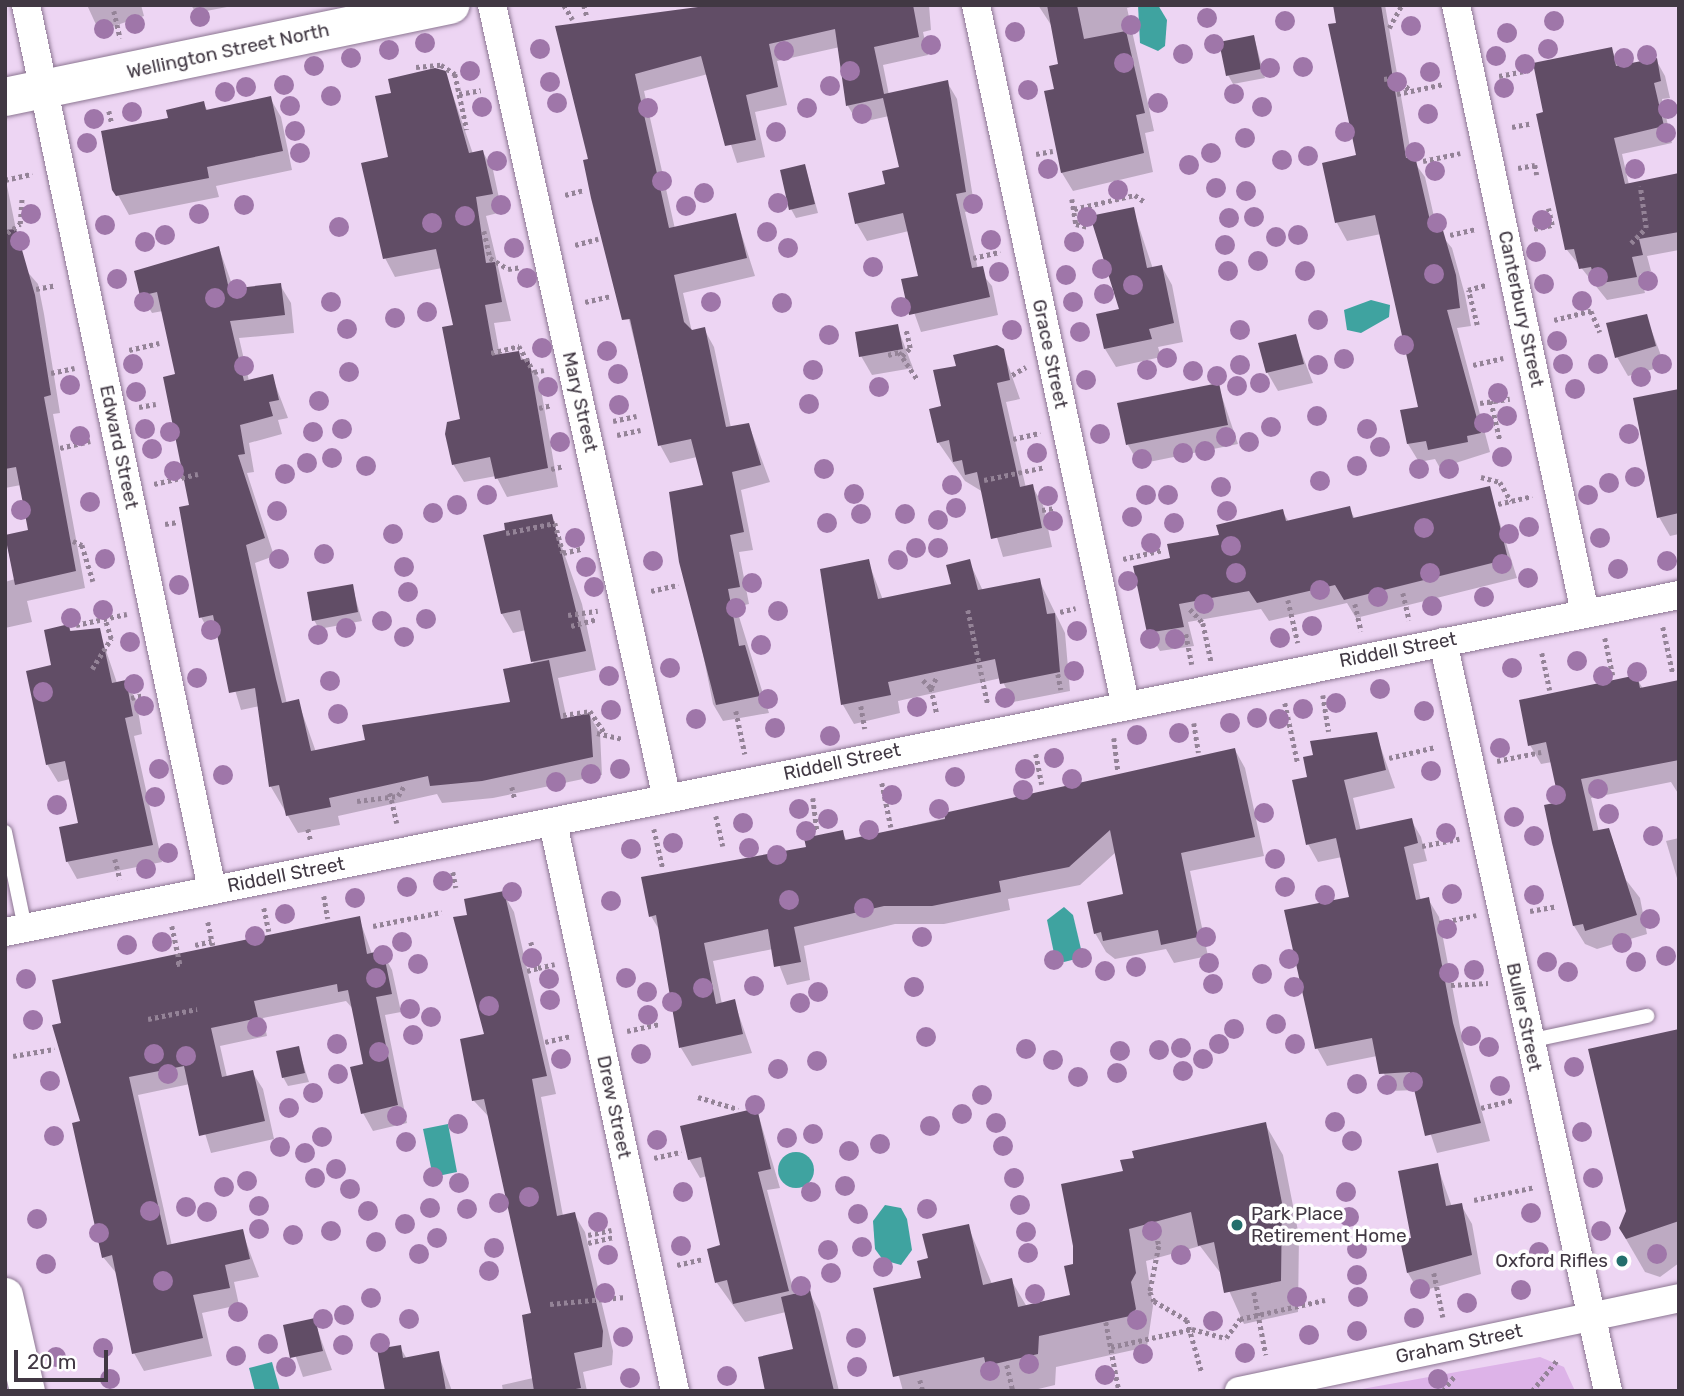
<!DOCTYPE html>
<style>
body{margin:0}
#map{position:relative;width:1684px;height:1396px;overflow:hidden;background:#edd5f3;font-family:Rubik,sans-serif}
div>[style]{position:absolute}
.green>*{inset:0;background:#ddb3e8}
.water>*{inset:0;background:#3fa3a0}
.round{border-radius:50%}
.shadow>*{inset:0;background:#0003}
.building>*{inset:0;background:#614d66}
.path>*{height:4.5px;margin-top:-2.25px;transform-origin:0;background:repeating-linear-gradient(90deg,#948397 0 3.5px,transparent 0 7px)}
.roads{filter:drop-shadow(0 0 2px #8c7692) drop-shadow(0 0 2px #8c7692)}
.service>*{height:14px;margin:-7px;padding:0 7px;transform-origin:7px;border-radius:7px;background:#fff}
.minor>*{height:28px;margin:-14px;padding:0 14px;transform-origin:14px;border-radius:14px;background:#fff}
.tertiary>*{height:35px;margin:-17.5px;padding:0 17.5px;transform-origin:17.5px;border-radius:17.5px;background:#fff}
.secondary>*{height:38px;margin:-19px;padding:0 19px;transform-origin:19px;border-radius:19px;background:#fff}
.trees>*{width:20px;height:20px;margin:-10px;border-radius:50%;background:#9f76a9}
.dots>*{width:19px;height:19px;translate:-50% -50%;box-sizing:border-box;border:4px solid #fff;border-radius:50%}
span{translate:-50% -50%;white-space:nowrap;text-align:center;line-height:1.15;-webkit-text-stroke:7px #fff;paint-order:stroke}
.street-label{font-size:19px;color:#413843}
.poi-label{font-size:19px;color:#413843}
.left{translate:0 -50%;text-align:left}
.right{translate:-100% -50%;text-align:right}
.frame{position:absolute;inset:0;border:7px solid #413843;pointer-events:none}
.scale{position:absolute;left:14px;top:1350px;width:94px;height:32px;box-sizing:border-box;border:4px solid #413843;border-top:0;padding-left:9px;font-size:21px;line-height:24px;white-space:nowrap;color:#413843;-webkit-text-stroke:5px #fff;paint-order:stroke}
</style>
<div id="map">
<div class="green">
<div style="clip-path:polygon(1540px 1357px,1564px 1367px,1575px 1391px,1351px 1391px)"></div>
</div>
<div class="water">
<div style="clip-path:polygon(1138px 5px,1158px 5px,1167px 20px,1165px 46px,1158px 51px,1140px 43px)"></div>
<div style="clip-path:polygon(1371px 300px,1390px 305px,1389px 317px,1361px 333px,1347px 330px,1344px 310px)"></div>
<div style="clip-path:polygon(1064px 907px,1073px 915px,1081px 949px,1076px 959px,1064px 962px,1055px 958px,1047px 920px)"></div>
<div style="clip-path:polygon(448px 1124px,457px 1172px,433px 1177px,423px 1129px)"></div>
<div class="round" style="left:778px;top:1152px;width:36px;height:36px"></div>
<div style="clip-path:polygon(885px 1205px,901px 1208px,907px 1219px,912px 1250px,901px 1265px,883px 1260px,875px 1249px,873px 1221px)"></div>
<div style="clip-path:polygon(272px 1362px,280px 1391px,255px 1391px,249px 1368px)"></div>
</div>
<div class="shadow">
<div style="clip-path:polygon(87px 5px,141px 5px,144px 16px,99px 31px)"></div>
<div style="clip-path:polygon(191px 5px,226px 5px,227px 7px,196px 13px)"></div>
<div style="clip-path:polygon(720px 5px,929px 5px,931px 30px,923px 32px,928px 55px,883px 65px,889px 95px,947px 82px,957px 99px,975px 210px,965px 212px,978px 269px,992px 286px,998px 315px,921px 332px,903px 281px,920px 277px,909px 231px,867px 241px,857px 224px,850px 194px,887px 185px,901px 168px,889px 116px,858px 123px,848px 106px,840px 47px,777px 61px,787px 105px,755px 112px,765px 157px,737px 163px,708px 74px,644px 91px,675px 229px,735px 214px,755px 276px,683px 293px,692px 332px,704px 329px,714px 347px,731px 428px,749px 425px,770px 482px,741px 490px,753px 550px,739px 552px,749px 604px,736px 607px,769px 713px,723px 721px,713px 704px,671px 493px,705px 487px,697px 457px,670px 463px,660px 445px,557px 28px)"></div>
<div style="clip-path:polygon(1038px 5px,1139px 5px,1127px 8px,1154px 131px,1145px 133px,1153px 172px,1073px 191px,1062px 173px,1046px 93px,1056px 91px,1060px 66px,1053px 28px)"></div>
<div style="clip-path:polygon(1337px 5px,1385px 5px,1412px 159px,1425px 177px,1437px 230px,1452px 248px,1465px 295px,1471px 326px,1457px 328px,1490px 452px,1440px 468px,1435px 459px,1419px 462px,1408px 444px,1402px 412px,1420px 409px,1381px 234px,1347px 241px,1337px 223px,1358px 156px)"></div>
<div style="clip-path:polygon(1254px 37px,1265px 78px,1233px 84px,1228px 75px)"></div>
<div style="clip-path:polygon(1611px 49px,1621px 67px,1656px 60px,1665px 76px,1670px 98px,1662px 99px,1672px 143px,1622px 154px,1629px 185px,1679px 175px,1679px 250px,1647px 256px,1651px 271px,1640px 274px,1645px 293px,1607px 300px,1567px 250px,1545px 113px)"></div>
<div style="clip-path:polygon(445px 72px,473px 154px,483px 152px,493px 170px,502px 212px,486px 216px,511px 321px,494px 323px,500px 356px,518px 353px,539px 378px,558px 487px,507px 497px,496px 476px,464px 482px,453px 464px,462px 421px,455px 326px,442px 268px,395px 277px,385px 258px,393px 94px)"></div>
<div style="clip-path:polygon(270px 98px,281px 117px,292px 170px,216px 186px,219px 197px,129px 215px,118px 195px,170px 120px,203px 103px,208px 111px)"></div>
<div style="clip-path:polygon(805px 166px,818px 213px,796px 218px,791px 209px)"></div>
<div style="clip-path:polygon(5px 176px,24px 268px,38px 284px,44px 314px,60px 413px,53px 414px,85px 588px,27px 601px,32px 622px,5px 628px,5px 582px,15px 579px,5px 537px,30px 531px,21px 485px,5px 488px)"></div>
<div style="clip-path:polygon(1133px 209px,1153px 269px,1162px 267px,1172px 285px,1183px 342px,1158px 347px,1161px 357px,1116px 367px,1105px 349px,1121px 311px)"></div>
<div style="clip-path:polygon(219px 248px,234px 290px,280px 285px,291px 303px,294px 333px,239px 338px,249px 381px,272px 376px,288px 418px,278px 420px,282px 434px,249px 443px,254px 472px,247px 473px,274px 556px,255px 563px,287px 704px,298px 701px,316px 752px,512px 704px,534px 665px,526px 630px,513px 633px,502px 614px,485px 536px,551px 516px,582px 604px,596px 670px,558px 678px,567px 720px,589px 715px,600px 733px,602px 775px,493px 798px,442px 803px,437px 794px,338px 816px,340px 825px,298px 833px,271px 787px,260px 706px,241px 710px,218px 633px,211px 635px,201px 617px,177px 376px,163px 311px,152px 313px,142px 296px)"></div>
<div style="clip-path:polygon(1646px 316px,1665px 366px,1628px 376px,1617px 357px)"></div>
<div style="clip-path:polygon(897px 326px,913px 368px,872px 375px,861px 356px)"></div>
<div style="clip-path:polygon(1295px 336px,1313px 383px,1278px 391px,1267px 372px)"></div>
<div style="clip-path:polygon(1003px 351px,1020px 399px,1006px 402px,1026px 488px,1032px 486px,1043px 505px,1052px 547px,1003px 557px,983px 492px,965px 481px,938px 442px,958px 367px)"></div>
<div style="clip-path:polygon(1218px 385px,1238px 444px,1139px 464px,1128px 445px)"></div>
<div style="clip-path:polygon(1679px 391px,1679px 534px,1670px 536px,1659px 517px)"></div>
<div style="clip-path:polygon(1489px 488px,1517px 578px,1356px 618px,1347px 603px,1269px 621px,1261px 609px,1188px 622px,1194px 646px,1160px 651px,1149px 632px,1172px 559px,1221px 536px,1282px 511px,1289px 522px,1349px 508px,1355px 519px)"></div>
<div style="clip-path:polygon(868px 561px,883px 600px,953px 585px,969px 561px,983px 591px,1039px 580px,1065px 633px,1070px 691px,1013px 702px,1001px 678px,898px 701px,900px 713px,854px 724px,843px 705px,822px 571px)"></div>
<div style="clip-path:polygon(352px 586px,362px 621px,319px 629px,314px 620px)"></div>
<div style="clip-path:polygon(68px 626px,72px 633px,99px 630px,117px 683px,125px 682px,136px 699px,142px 734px,134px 736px,162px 862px,77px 879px,67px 861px,80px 825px,70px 779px,58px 782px,47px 764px,53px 666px)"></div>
<div style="clip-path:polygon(1636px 677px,1643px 689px,1679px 682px,1679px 795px,1671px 782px,1591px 798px,1599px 832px,1609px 830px,1626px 880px,1640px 898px,1647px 934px,1597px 949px,1585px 944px,1574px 926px,1546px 807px,1561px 803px,1552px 762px,1541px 764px,1530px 745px)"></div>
<div style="clip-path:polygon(1376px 734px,1395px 788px,1353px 798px,1361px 831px,1411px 820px,1421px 837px,1427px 861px,1413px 864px,1421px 901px,1428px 899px,1439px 917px,1463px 1043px,1490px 1141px,1437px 1153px,1416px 1090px,1391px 1091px,1377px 1056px,1327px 1066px,1317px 1048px,1352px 898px,1342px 857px,1318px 862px,1308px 844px,1309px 778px)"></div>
<div style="clip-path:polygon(1235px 750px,1245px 768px,1264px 856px,1190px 871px,1208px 956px,1174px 963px,1166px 949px,1115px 959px,1106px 952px,1095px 933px,1125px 895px,1116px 852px,1080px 885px,1008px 899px,1010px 910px,944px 924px,895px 924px,804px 946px,810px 980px,787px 985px,773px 949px,713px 961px,722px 1004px,734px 1001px,752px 1053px,692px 1066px,681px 1048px,661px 933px,651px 916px,842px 832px,847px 841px)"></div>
<div style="clip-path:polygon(1679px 838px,1679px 877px,1677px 878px,1666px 841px)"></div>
<div style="clip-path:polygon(503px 893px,514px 912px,556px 1094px,541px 1097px,563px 1216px,574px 1214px,585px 1232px,613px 1351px,612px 1365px,583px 1372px,587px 1391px,503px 1391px,502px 1385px,533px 1378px,533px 1315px,490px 1118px,474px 1101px,462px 1040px,486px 1035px,469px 916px)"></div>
<div style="clip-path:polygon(359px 918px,372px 954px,382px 952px,392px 970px,401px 1012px,385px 1015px,407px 1123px,373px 1131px,363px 1113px,365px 1066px,353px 1009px,346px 1001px,263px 1018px,267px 1036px,220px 1046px,227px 1077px,252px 1072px,263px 1089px,274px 1139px,211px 1153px,190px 1084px,138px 1095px,172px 1246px,242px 1231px,259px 1277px,234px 1282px,239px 1305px,202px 1313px,212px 1356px,144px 1371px,134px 1353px,117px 1274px,103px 1257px,82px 1122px,54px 1027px)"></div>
<div style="clip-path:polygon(1679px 1032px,1679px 1263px,1660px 1277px,1645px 1272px,1623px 1234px)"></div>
<div style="clip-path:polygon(298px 1048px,309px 1082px,288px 1086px,283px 1077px)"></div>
<div style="clip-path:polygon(757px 1110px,780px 1188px,767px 1190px,795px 1296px,809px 1292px,820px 1312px,839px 1391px,767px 1391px,795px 1351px,786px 1312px,745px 1322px,717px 1283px,709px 1250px,722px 1247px,707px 1176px,700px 1178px,689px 1159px)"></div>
<div style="clip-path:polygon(1265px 1124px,1283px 1155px,1299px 1236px,1298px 1312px,1244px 1324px,1222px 1275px,1200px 1246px,1146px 1261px,1153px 1306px,1147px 1347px,1056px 1367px,1055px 1385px,1030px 1391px,903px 1391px,875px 1290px,923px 1279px,930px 1260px,968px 1226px,992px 1284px,1011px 1280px,1027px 1307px,1072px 1296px,1075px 1265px,1125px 1173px)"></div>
<div style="clip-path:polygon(1437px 1165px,1452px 1207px,1461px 1205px,1472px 1224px,1481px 1274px,1419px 1292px,1408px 1273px)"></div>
<div style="clip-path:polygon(314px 1320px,332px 1370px,303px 1377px,285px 1326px)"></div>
<div style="clip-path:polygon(400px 1347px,407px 1359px,438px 1353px,452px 1391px,386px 1391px)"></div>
</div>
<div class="building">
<div style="clip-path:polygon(713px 5px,913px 5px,919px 37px,874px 47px,884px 94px,948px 80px,966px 192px,956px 194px,972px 268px,983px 266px,990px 297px,909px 315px,901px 279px,918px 276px,903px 213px,855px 224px,848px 193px,885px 184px,882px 171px,899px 167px,883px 98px,846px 106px,835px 29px,769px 44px,778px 87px,746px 95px,756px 140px,725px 146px,701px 56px,635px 74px,669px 228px,736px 213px,747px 258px,674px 275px,684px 322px,692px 330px,705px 327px,726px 427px,749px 423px,761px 465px,732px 472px,744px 532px,730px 535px,740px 587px,728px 589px,739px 646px,745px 645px,760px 696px,716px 705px,679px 562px,669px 492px,703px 485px,691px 439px,658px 446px,630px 319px,622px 320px,591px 198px,583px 160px,588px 159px,555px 26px)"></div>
<div style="clip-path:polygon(1047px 5px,1077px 5px,1084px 39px,1126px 31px,1145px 113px,1136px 115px,1144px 153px,1061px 173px,1044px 91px,1054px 89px,1049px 66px,1058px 64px)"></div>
<div style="clip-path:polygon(1333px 5px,1381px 5px,1406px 158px,1415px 156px,1432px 229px,1442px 227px,1456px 275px,1460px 308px,1447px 310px,1481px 433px,1467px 436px,1468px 442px,1428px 450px,1426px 441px,1407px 444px,1400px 410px,1418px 407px,1375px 215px,1335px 223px,1322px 163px,1356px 155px,1328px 24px,1336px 23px)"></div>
<div style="clip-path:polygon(1254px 35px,1261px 69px,1226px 76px,1219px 42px)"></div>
<div style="clip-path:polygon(1612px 47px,1616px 66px,1657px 58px,1661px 81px,1654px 83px,1664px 126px,1614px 138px,1625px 184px,1679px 173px,1679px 232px,1639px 239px,1643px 255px,1632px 257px,1637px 277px,1596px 284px,1591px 267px,1579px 269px,1574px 249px,1565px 250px,1536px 114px,1543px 112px,1533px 63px)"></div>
<div style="clip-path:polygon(435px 68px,446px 71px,469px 153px,483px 150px,493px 194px,476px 197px,486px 263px,495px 262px,502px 302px,485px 305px,494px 355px,519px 351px,521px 360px,529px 358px,548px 468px,495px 479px,490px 457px,452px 465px,445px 434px,447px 422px,460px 419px,442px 327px,453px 325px,436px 249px,383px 259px,361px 163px,388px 157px,375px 96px,391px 93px,388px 79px)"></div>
<div style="clip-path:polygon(271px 96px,283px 151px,207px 167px,209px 178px,116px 196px,112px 190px,101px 131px,168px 118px,166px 110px,204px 101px,206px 110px)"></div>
<div style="clip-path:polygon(805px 164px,815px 204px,789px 210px,780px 170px)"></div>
<div style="clip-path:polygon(1134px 207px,1147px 268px,1162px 265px,1174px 323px,1149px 329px,1152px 339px,1104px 349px,1096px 314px,1119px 309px,1090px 216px)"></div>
<div style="clip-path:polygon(16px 229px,35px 295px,51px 395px,44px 397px,76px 571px,15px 585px,5px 535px,28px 530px,16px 467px,5px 469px,5px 230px)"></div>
<div style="clip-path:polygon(219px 246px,229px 289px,281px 283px,285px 315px,230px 321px,244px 381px,273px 374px,279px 400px,269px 402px,273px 416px,240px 425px,245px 454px,238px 455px,265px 538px,246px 545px,276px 679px,282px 703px,299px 699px,311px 751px,365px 740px,362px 725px,510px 702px,503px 669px,549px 660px,561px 719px,590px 713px,593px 757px,482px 781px,430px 786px,428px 776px,329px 798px,331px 807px,286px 816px,279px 785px,269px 787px,255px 688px,229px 693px,213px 615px,199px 618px,179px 507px,189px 505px,163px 377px,175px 374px,157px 292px,140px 296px,134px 271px)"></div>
<div style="clip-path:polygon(1647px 314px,1656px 346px,1615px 358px,1606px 323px)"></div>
<div style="clip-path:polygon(898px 324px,903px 349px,859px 357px,855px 332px)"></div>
<div style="clip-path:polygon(1296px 334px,1304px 364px,1266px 373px,1258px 343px)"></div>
<div style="clip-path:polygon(997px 345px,1004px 349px,1010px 380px,997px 383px,1020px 487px,1033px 484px,1042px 528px,991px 539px,977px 472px,965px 475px,962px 460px,953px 462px,949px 440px,937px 443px,929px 409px,941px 406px,933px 370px,956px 366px,953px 355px)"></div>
<div style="clip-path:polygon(1219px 383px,1228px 425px,1126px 445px,1117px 403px)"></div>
<div style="clip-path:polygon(1679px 389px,1679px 513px,1657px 518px,1633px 398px)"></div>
<div style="clip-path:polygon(1490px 486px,1508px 559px,1344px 600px,1335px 585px,1257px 603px,1249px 591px,1179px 604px,1184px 627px,1147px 633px,1133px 566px,1170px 558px,1167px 544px,1219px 535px,1216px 525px,1283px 509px,1286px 521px,1350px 506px,1353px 518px)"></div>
<div style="clip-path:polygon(552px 514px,586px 651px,531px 662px,520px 610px,501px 614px,483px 535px,505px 530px,504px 523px)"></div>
<div style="clip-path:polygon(869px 559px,878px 599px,951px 584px,946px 565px,970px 559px,978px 590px,1040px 578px,1047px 614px,1055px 613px,1060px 672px,1000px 684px,995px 659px,888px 682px,891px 695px,841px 705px,820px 569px)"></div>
<div style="clip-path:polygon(353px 584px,358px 612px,312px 621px,307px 592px)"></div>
<div style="clip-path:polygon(69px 624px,70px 631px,100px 628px,112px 683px,126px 680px,133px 716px,125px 718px,153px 845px,66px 862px,59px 827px,78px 823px,65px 761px,46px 765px,26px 671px,51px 665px,44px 630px)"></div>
<div style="clip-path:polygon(1637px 675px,1640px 688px,1679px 680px,1679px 760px,1581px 779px,1593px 831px,1609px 828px,1637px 915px,1585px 931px,1583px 924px,1573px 926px,1552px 843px,1544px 805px,1559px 802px,1546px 742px,1528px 746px,1519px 700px)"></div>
<div style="clip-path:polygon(1377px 732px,1386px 770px,1344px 780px,1356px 830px,1412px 818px,1418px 843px,1404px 847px,1416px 900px,1429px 897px,1453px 1023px,1481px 1123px,1425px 1136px,1410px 1072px,1379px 1074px,1372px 1038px,1315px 1049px,1284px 910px,1349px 897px,1336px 838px,1306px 845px,1292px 780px,1307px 777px,1303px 757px,1313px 755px,1310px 741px)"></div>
<div style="clip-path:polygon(1235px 748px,1255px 837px,1181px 853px,1198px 937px,1161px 945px,1158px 930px,1103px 941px,1101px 932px,1094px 934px,1087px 902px,1123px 894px,1110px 830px,1069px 867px,999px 881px,1001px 892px,932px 906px,884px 906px,794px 927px,801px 962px,774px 967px,768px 929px,704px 943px,716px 1004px,735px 999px,743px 1034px,679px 1048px,656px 915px,649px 917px,641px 877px,806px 847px,804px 838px,843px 830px,845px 840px,945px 819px,944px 813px)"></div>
<div style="clip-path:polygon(504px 891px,547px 1076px,532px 1079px,557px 1216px,575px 1212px,603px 1331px,602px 1347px,574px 1353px,581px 1388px,565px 1391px,534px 1391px,522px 1315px,531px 1313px,484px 1099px,472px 1101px,460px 1039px,484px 1034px,453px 917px,467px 915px,464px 899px)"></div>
<div style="clip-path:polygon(360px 916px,367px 954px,383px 950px,392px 994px,376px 997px,398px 1105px,361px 1114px,350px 1067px,363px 1064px,348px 990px,338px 992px,337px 984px,254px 1001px,258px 1018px,211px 1028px,222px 1077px,253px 1070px,265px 1121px,199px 1136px,184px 1066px,129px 1077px,167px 1245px,243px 1229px,250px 1259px,225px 1265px,230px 1288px,193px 1295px,203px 1338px,132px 1354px,112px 1255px,102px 1258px,72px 1123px,80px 1121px,52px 1025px,61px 1023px,52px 980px)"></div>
<div style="clip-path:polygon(1679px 1029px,1679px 1221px,1626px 1239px,1619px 1228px,1626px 1211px,1588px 1049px)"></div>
<div style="clip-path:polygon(299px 1046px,305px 1073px,282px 1078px,276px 1051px)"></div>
<div style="clip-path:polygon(757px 1108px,771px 1169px,758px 1172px,789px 1291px,733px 1304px,727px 1280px,715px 1283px,707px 1249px,720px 1245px,701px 1157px,688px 1160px,680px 1126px)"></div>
<div style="clip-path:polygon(1266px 1122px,1282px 1203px,1281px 1281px,1224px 1293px,1214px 1242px,1198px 1246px,1191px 1212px,1129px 1229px,1136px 1273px,1131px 1282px,1136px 1309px,1130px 1316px,1039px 1336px,1038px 1354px,986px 1366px,984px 1357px,893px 1377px,873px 1288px,921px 1278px,917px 1261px,928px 1258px,922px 1234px,969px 1224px,983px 1285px,1012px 1278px,1018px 1307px,1070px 1295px,1064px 1266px,1073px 1264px,1073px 1246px,1061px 1184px,1123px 1171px,1120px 1160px,1134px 1158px,1132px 1151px)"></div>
<div style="clip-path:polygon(1438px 1163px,1446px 1206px,1462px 1203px,1472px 1255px,1407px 1273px,1400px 1240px,1411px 1238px,1398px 1171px)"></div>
<div style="clip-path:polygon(810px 1290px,834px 1391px,765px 1391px,758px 1357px,793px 1349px,781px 1297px)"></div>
<div style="clip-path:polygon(315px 1318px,323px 1351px,290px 1358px,283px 1325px)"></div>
<div style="clip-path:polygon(401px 1345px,403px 1358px,439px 1351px,446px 1391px,385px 1391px,377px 1349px)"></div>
</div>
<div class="path">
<div style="left:564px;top:5px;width:17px;rotate:59deg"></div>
<div style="left:584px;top:5px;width:12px;rotate:76deg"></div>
<div style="left:114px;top:11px;width:28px;rotate:77deg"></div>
<div style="left:1389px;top:28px;width:26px;rotate:-61deg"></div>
<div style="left:416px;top:67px;width:25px;rotate:-5deg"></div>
<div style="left:441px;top:65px;width:17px;rotate:33deg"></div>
<div style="left:455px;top:74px;width:57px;rotate:77.9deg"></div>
<div style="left:1499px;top:76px;width:31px;rotate:-11deg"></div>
<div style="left:1384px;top:79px;width:12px;rotate:-9deg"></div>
<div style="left:1396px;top:77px;width:19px;rotate:43deg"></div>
<div style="left:459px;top:94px;width:22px;rotate:-10deg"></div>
<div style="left:1397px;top:94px;width:48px;rotate:-12deg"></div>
<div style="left:109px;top:111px;width:13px;rotate:77deg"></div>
<div style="left:1512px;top:127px;width:20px;rotate:-11deg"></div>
<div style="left:1036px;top:154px;width:17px;rotate:-10deg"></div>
<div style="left:1423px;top:161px;width:38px;rotate:-12deg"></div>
<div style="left:1518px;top:168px;width:17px;rotate:-10deg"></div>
<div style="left:1535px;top:165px;width:10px;rotate:79deg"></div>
<div style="left:5px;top:180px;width:28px;rotate:-13deg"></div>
<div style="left:565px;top:195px;width:20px;rotate:-15deg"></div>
<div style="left:1072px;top:199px;width:25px;rotate:81deg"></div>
<div style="left:1076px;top:224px;width:12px;rotate:14deg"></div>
<div style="left:1074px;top:209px;width:63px;rotate:-12.9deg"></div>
<div style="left:1135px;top:195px;width:12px;rotate:35deg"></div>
<div style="left:1534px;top:229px;width:18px;rotate:-13deg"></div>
<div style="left:1552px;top:225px;width:17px;rotate:-103deg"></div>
<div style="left:484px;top:231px;width:28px;rotate:77deg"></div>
<div style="left:490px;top:258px;width:21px;rotate:31deg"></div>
<div style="left:508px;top:269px;width:14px;rotate:-8deg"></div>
<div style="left:7px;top:233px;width:16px;rotate:-35deg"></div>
<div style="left:20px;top:224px;width:28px;rotate:-86deg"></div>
<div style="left:1450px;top:235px;width:27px;rotate:-13deg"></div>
<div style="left:1631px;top:243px;width:21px;rotate:-45deg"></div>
<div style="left:1646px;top:228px;width:42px;rotate:-98.1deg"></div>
<div style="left:575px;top:245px;width:24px;rotate:-15deg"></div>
<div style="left:973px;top:258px;width:28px;rotate:-13deg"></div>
<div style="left:36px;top:289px;width:20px;rotate:-11deg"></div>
<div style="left:585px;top:302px;width:27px;rotate:-13deg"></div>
<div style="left:1554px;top:320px;width:38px;rotate:-14deg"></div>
<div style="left:1591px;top:311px;width:23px;rotate:67deg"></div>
<div style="left:1477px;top:325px;width:36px;rotate:-104deg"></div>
<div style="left:1468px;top:290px;width:19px;rotate:-16deg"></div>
<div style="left:129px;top:350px;width:31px;rotate:-13deg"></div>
<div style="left:491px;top:353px;width:29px;rotate:-14deg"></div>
<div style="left:519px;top:346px;width:30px;rotate:60deg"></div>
<div style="left:534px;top:372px;width:10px;rotate:-11deg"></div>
<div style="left:888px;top:355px;width:11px;rotate:-15deg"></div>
<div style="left:899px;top:352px;width:34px;rotate:56deg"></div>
<div style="left:902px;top:356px;width:11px;rotate:-45deg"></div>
<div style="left:910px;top:348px;width:18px;rotate:-103deg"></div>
<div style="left:1473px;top:365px;width:31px;rotate:-13deg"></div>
<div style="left:51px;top:373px;width:24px;rotate:-12deg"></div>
<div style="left:1012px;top:375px;width:16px;rotate:-30deg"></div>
<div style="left:1491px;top:401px;width:39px;rotate:77deg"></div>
<div style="left:1480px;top:403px;width:30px;rotate:-8deg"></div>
<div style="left:139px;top:407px;width:17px;rotate:-10deg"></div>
<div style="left:539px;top:408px;width:13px;rotate:-13deg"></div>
<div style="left:613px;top:421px;width:24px;rotate:-12deg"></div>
<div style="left:617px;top:435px;width:24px;rotate:-12deg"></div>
<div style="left:1013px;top:439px;width:28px;rotate:-13deg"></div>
<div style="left:60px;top:448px;width:31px;rotate:-13deg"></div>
<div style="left:551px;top:469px;width:13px;rotate:-13deg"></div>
<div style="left:1481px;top:477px;width:20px;rotate:15deg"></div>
<div style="left:1500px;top:482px;width:22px;rotate:60deg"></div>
<div style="left:984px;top:480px;width:62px;rotate:-12deg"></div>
<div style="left:154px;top:484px;width:45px;rotate:-12.8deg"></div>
<div style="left:1498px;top:504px;width:35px;rotate:-13deg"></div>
<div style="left:1042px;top:510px;width:12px;rotate:-9deg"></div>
<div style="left:165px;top:524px;width:13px;rotate:-9deg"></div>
<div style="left:506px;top:533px;width:50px;rotate:-11.5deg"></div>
<div style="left:555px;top:523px;width:31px;rotate:75deg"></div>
<div style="left:563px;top:553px;width:18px;rotate:-13deg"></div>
<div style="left:73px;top:541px;width:10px;rotate:24deg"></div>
<div style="left:82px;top:545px;width:38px;rotate:73deg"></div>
<div style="left:1123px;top:559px;width:41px;rotate:-12.7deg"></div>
<div style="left:651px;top:591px;width:28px;rotate:-13deg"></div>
<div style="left:1403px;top:593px;width:28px;rotate:77deg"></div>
<div style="left:1288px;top:600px;width:44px;rotate:76.9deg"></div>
<div style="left:1355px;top:604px;width:28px;rotate:77deg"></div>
<div style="left:1190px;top:609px;width:19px;rotate:47deg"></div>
<div style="left:1203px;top:623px;width:40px;rotate:78deg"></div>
<div style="left:968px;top:610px;width:97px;rotate:78.1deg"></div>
<div style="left:1060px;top:612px;width:16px;rotate:-14deg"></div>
<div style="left:568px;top:615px;width:30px;rotate:-8deg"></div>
<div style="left:76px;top:625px;width:52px;rotate:-12.2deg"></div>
<div style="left:571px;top:626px;width:27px;rotate:-15deg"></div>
<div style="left:1663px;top:627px;width:48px;rotate:78deg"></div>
<div style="left:1186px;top:634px;width:31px;rotate:79deg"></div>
<div style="left:1605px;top:638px;width:38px;rotate:78deg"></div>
<div style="left:1542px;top:653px;width:38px;rotate:78deg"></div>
<div style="left:92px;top:669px;width:36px;rotate:-58deg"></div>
<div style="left:111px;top:639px;width:21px;rotate:-107deg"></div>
<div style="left:1058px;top:674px;width:16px;rotate:79deg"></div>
<div style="left:923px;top:680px;width:11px;rotate:45deg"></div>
<div style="left:931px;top:688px;width:11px;rotate:-63deg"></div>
<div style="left:931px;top:688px;width:27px;rotate:77deg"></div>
<div style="left:1323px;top:695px;width:37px;rotate:81deg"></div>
<div style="left:131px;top:698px;width:13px;rotate:-13deg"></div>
<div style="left:1285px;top:703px;width:62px;rotate:78deg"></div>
<div style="left:861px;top:706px;width:23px;rotate:80deg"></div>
<div style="left:736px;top:711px;width:44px;rotate:78.2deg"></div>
<div style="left:563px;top:715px;width:27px;rotate:-8deg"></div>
<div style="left:590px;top:711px;width:27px;rotate:56deg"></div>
<div style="left:1194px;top:723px;width:30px;rotate:81deg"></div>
<div style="left:597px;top:733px;width:27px;rotate:13deg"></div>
<div style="left:1114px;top:738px;width:33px;rotate:83deg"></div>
<div style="left:1036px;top:754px;width:31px;rotate:79deg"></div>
<div style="left:1389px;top:758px;width:48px;rotate:-13.2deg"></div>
<div style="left:1497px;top:761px;width:45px;rotate:-11.6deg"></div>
<div style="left:882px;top:783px;width:45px;rotate:78.4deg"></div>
<div style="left:512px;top:787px;width:13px;rotate:77deg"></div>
<div style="left:390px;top:793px;width:31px;rotate:77deg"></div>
<div style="left:813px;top:798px;width:34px;rotate:83deg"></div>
<div style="left:357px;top:801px;width:41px;rotate:-7deg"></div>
<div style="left:398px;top:796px;width:12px;rotate:-59deg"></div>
<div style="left:716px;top:816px;width:31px;rotate:77deg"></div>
<div style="left:308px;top:829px;width:13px;rotate:77deg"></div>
<div style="left:654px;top:829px;width:41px;rotate:77.3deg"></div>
<div style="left:1422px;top:846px;width:38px;rotate:-11deg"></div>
<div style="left:115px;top:859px;width:21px;rotate:76deg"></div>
<div style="left:453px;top:872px;width:16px;rotate:79deg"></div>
<div style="left:324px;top:896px;width:23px;rotate:80deg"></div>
<div style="left:264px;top:908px;width:24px;rotate:78deg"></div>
<div style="left:1530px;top:911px;width:27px;rotate:-10deg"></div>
<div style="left:208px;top:922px;width:24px;rotate:78deg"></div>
<div style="left:1439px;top:923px;width:38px;rotate:-12deg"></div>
<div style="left:172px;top:926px;width:39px;rotate:78deg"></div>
<div style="left:180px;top:964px;width:6px;rotate:171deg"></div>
<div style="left:373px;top:926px;width:70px;rotate:-11.5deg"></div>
<div style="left:531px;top:942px;width:27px;rotate:75deg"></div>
<div style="left:538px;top:968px;width:17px;rotate:-13deg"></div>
<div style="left:195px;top:945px;width:17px;rotate:-13deg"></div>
<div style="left:527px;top:971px;width:11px;rotate:-15deg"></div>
<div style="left:1451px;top:985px;width:37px;rotate:-3deg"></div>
<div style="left:148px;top:1019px;width:50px;rotate:-11.5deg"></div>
<div style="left:627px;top:1031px;width:34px;rotate:-12deg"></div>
<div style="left:545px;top:1042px;width:27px;rotate:-13deg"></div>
<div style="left:13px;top:1056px;width:42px;rotate:-9.7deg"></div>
<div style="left:698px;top:1097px;width:42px;rotate:16.7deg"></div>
<div style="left:1481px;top:1108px;width:34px;rotate:-14deg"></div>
<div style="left:654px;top:1158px;width:28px;rotate:-13deg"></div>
<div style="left:1474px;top:1200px;width:62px;rotate:-12deg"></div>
<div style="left:1155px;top:1227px;width:19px;rotate:78deg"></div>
<div style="left:1159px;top:1246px;width:47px;rotate:101.1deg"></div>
<div style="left:1150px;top:1292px;width:10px;rotate:66deg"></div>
<div style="left:1154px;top:1301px;width:38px;rotate:30deg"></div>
<div style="left:1187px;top:1320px;width:55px;rotate:74.2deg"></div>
<div style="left:588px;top:1235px;width:24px;rotate:-12deg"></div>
<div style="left:588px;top:1243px;width:27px;rotate:-13deg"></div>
<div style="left:677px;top:1265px;width:27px;rotate:-13deg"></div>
<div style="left:1434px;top:1273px;width:45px;rotate:78.4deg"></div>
<div style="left:1254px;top:1292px;width:64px;rotate:79.2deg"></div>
<div style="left:550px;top:1304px;width:76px;rotate:-5.3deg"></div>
<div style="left:1106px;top:1322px;width:70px;rotate:79.3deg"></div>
<div style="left:1111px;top:1347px;width:83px;rotate:-12.5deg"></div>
<div style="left:1192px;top:1329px;width:35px;rotate:15deg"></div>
<div style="left:1226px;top:1338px;width:24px;rotate:-54deg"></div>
<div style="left:1240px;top:1319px;width:87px;rotate:-12.6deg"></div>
<div style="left:1007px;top:1365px;width:27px;rotate:77deg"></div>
<div style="left:920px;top:1380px;width:11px;rotate:75deg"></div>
<div style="left:1443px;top:1391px;width:20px;rotate:-53deg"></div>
<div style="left:1484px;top:1391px;width:17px"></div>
<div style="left:1532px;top:1391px;width:41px;rotate:-50.9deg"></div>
</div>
<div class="roads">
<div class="service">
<div style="left:5px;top:832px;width:98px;rotate:78.2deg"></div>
<div style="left:1529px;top:1041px;width:121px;rotate:-12deg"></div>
</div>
<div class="minor">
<div style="left:26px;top:5px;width:903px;rotate:78.12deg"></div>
<div style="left:492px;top:5px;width:813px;rotate:77.57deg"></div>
<div style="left:976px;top:5px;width:714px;rotate:77.95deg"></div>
<div style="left:1456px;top:5px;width:622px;rotate:78.02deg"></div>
<div style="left:1443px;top:642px;width:767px;rotate:77.58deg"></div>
<div style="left:553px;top:823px;width:581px;rotate:77.88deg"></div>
<div style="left:5px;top:932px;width:1708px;rotate:-11.38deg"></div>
<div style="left:1239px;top:1391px;width:450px;rotate:-11.9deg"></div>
</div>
<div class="tertiary">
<div style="left:5px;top:1295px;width:98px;rotate:77.1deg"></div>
</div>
<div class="secondary">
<div style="left:5px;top:97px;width:455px;rotate:-11.7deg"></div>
</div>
</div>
<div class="trees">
<div style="left:200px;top:17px"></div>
<div style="left:1207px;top:18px"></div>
<div style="left:1285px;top:21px"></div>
<div style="left:1554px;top:21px"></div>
<div style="left:135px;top:24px"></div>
<div style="left:1131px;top:25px"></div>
<div style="left:1411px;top:26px"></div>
<div style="left:104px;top:29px"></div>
<div style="left:1015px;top:32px"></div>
<div style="left:1507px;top:33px"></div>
<div style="left:425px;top:43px"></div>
<div style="left:1214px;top:44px"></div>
<div style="left:931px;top:45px"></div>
<div style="left:540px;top:49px"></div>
<div style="left:1548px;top:49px"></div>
<div style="left:389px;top:50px"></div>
<div style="left:784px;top:51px"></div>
<div style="left:1183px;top:54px"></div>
<div style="left:1647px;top:55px"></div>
<div style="left:1496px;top:56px"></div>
<div style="left:351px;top:58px"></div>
<div style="left:1624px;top:58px"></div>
<div style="left:1124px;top:63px"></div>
<div style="left:1525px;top:64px"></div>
<div style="left:314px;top:66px"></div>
<div style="left:1303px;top:67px"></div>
<div style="left:1270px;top:68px"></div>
<div style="left:470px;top:71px"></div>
<div style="left:850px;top:71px"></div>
<div style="left:1430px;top:72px"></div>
<div style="left:550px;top:82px"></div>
<div style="left:1397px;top:82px"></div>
<div style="left:284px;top:85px"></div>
<div style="left:830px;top:86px"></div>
<div style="left:246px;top:87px"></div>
<div style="left:1504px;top:88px"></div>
<div style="left:1028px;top:90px"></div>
<div style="left:225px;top:92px"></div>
<div style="left:1234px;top:94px"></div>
<div style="left:331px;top:96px"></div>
<div style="left:557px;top:103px"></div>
<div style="left:1158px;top:103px"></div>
<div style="left:290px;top:106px"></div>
<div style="left:482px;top:107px"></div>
<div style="left:1262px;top:107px"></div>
<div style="left:648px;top:108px"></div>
<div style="left:807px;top:108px"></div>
<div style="left:1668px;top:109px"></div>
<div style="left:132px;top:112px"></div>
<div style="left:862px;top:114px"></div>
<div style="left:1428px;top:114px"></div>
<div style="left:94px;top:119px"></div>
<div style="left:295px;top:131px"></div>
<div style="left:776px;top:132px"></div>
<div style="left:1345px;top:132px"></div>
<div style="left:1666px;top:133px"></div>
<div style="left:1245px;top:138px"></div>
<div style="left:87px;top:143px"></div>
<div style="left:1415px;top:152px"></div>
<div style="left:300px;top:153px"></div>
<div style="left:1211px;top:153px"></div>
<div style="left:1308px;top:156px"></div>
<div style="left:1282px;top:160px"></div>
<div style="left:497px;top:161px"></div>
<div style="left:1189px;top:165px"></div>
<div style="left:1048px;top:169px"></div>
<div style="left:1635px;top:169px"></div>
<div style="left:1435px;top:171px"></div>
<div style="left:662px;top:181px"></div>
<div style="left:1216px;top:188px"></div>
<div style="left:1118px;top:190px"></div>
<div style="left:1246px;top:191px"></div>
<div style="left:704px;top:193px"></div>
<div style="left:778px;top:203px"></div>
<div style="left:973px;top:204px"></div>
<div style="left:244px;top:205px"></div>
<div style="left:501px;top:205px"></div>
<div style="left:686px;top:206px"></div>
<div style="left:31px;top:214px"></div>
<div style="left:199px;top:214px"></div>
<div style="left:465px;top:216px"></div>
<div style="left:1087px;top:217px"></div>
<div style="left:1254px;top:217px"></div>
<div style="left:1229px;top:218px"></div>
<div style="left:1542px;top:220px"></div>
<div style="left:432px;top:223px"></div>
<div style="left:1437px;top:223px"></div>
<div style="left:105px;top:225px"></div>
<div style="left:339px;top:227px"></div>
<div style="left:767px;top:232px"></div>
<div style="left:165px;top:235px"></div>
<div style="left:1298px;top:235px"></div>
<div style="left:1276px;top:237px"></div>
<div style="left:991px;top:240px"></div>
<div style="left:20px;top:241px"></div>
<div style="left:145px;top:242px"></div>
<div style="left:1074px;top:242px"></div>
<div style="left:1225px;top:245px"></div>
<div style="left:514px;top:248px"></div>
<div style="left:788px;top:248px"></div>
<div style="left:1536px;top:252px"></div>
<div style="left:1258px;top:261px"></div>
<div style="left:873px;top:267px"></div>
<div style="left:1102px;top:269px"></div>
<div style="left:1228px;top:271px"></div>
<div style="left:1305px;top:271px"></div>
<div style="left:999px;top:272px"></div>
<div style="left:1434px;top:274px"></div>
<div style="left:1066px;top:275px"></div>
<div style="left:1598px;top:277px"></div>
<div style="left:527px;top:278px"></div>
<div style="left:117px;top:279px"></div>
<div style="left:1648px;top:281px"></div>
<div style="left:1544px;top:284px"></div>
<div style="left:1133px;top:285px"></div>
<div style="left:237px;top:289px"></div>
<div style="left:1104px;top:294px"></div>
<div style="left:215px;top:298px"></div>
<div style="left:1582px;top:301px"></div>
<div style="left:144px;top:302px"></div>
<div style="left:331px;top:302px"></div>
<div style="left:711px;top:302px"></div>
<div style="left:1073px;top:302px"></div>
<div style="left:782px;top:303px"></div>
<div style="left:901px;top:307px"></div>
<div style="left:427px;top:312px"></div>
<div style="left:395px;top:318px"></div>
<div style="left:1318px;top:320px"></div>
<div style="left:347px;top:329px"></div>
<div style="left:1012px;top:330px"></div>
<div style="left:1240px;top:330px"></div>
<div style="left:1080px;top:332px"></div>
<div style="left:829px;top:335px"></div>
<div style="left:1557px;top:341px"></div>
<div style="left:1404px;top:345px"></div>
<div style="left:542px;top:348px"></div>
<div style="left:607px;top:351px"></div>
<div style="left:1167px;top:358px"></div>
<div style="left:1344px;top:359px"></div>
<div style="left:133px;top:364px"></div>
<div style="left:1563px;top:364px"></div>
<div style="left:1598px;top:364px"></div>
<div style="left:1662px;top:364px"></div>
<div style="left:1240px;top:365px"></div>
<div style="left:1318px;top:365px"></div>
<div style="left:244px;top:366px"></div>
<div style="left:813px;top:370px"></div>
<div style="left:1147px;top:370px"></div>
<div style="left:1193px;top:371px"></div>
<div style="left:349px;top:372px"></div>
<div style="left:618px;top:374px"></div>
<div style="left:1217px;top:376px"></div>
<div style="left:1641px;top:377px"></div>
<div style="left:1086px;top:380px"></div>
<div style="left:1260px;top:383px"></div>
<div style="left:70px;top:385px"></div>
<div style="left:1237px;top:386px"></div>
<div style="left:548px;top:387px"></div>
<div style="left:879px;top:387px"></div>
<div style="left:1575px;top:389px"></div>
<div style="left:136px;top:392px"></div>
<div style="left:1498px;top:393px"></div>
<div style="left:319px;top:401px"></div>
<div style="left:809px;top:404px"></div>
<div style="left:619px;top:405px"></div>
<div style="left:1317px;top:416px"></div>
<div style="left:1507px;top:416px"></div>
<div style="left:1484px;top:423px"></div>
<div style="left:1271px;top:427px"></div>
<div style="left:145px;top:429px"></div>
<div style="left:342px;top:429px"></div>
<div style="left:1367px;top:429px"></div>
<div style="left:170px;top:432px"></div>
<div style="left:313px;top:432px"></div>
<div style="left:1100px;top:434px"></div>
<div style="left:1629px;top:434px"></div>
<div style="left:80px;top:436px"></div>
<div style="left:1226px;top:437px"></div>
<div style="left:560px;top:442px"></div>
<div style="left:1249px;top:442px"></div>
<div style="left:1380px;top:447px"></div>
<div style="left:152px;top:449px"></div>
<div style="left:1205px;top:451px"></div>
<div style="left:1037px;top:453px"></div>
<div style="left:1183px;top:453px"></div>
<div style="left:1502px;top:457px"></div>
<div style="left:332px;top:458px"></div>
<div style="left:1142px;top:459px"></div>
<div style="left:307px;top:463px"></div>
<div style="left:366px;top:466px"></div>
<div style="left:1357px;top:466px"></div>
<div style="left:824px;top:469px"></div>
<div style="left:1419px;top:469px"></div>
<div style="left:1449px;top:469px"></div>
<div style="left:174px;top:471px"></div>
<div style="left:285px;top:474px"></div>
<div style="left:1635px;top:477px"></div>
<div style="left:1320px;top:481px"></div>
<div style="left:1609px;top:483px"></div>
<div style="left:952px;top:485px"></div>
<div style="left:1221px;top:487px"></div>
<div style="left:854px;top:494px"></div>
<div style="left:487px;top:495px"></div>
<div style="left:1146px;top:495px"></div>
<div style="left:1168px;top:495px"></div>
<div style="left:1588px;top:495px"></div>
<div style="left:1048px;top:496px"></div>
<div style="left:90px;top:502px"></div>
<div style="left:457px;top:505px"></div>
<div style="left:956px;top:508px"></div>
<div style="left:21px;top:510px"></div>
<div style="left:277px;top:511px"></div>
<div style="left:1227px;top:511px"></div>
<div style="left:433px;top:513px"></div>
<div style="left:861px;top:514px"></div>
<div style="left:905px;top:514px"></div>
<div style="left:1132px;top:517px"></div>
<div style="left:938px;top:520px"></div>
<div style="left:1053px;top:521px"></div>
<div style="left:827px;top:523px"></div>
<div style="left:1174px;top:523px"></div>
<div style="left:1529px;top:527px"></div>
<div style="left:1424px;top:528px"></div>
<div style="left:393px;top:534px"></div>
<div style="left:1509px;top:534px"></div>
<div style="left:575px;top:538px"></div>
<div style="left:1600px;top:538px"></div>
<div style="left:1151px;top:543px"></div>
<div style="left:1231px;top:546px"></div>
<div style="left:916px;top:548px"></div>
<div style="left:938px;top:548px"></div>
<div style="left:324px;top:554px"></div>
<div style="left:105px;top:559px"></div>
<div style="left:279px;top:559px"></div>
<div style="left:898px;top:560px"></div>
<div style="left:653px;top:561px"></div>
<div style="left:1667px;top:561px"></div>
<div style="left:1502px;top:564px"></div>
<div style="left:404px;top:567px"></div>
<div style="left:586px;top:567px"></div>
<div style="left:1618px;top:569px"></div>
<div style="left:1236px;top:573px"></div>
<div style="left:1430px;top:573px"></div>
<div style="left:1528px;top:578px"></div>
<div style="left:1128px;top:581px"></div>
<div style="left:752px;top:583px"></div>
<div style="left:179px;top:585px"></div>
<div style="left:594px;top:587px"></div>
<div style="left:1320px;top:590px"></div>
<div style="left:408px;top:592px"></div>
<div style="left:1378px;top:597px"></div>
<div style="left:1484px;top:597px"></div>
<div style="left:1204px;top:604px"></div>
<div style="left:1432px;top:606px"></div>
<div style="left:736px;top:608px"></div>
<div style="left:103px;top:610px"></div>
<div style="left:778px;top:611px"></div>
<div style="left:71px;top:618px"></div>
<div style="left:426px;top:619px"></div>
<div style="left:382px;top:621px"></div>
<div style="left:1312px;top:626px"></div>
<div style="left:346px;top:628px"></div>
<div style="left:211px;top:630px"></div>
<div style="left:1077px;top:631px"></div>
<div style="left:318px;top:635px"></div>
<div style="left:404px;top:637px"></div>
<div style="left:1280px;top:638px"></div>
<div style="left:1150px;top:639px"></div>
<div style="left:1175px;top:639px"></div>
<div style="left:130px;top:642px"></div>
<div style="left:761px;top:645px"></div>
<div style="left:1577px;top:661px"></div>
<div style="left:670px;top:668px"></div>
<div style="left:1512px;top:668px"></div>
<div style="left:1074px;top:671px"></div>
<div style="left:1637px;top:672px"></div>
<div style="left:609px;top:676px"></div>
<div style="left:1603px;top:676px"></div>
<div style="left:197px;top:678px"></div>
<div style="left:330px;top:681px"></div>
<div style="left:134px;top:684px"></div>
<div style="left:1380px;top:689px"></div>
<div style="left:43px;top:692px"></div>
<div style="left:1005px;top:698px"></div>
<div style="left:768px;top:699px"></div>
<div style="left:1336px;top:703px"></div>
<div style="left:144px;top:706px"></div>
<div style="left:917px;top:707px"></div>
<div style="left:1303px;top:709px"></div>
<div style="left:611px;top:710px"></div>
<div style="left:1424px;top:711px"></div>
<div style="left:338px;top:714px"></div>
<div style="left:1257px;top:718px"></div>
<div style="left:696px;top:719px"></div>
<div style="left:1279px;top:719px"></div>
<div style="left:1230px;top:723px"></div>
<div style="left:775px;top:728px"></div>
<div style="left:1179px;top:733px"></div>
<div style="left:1137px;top:735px"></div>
<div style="left:830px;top:736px"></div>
<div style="left:1500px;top:748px"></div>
<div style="left:1054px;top:758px"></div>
<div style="left:159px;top:769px"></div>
<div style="left:620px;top:769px"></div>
<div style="left:1025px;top:769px"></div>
<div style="left:1431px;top:771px"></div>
<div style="left:591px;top:774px"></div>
<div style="left:223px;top:775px"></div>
<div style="left:955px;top:777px"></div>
<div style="left:1072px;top:779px"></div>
<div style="left:556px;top:782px"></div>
<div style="left:1598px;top:789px"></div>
<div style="left:1023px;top:790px"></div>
<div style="left:892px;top:795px"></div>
<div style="left:1556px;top:795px"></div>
<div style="left:155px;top:797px"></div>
<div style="left:57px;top:805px"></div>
<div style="left:799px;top:809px"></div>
<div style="left:939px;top:809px"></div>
<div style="left:1264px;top:813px"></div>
<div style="left:1609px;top:814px"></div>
<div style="left:1514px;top:817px"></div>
<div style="left:828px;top:819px"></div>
<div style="left:743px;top:823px"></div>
<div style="left:869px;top:830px"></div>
<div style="left:806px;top:831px"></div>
<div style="left:1446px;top:833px"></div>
<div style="left:1534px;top:836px"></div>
<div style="left:1653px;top:836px"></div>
<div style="left:673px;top:843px"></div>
<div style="left:749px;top:848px"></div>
<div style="left:631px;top:849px"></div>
<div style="left:168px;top:853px"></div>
<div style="left:777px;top:855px"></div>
<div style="left:1275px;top:859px"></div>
<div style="left:146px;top:869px"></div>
<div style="left:443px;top:881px"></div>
<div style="left:407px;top:887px"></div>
<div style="left:1285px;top:887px"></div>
<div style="left:512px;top:892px"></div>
<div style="left:1452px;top:894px"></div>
<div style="left:1325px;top:895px"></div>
<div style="left:1534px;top:895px"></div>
<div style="left:355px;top:898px"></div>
<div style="left:789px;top:900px"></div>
<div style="left:611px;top:901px"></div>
<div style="left:864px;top:908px"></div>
<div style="left:285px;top:914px"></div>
<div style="left:1650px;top:919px"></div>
<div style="left:1447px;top:929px"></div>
<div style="left:255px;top:936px"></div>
<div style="left:922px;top:937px"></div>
<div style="left:1206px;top:937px"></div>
<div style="left:162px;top:942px"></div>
<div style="left:402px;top:942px"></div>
<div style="left:1622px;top:943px"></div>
<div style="left:127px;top:945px"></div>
<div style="left:383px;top:955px"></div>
<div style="left:1666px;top:956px"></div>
<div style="left:532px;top:958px"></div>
<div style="left:1082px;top:958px"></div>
<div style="left:1289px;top:959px"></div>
<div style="left:1054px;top:960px"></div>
<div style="left:1547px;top:962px"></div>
<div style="left:1636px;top:962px"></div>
<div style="left:1209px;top:963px"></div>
<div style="left:418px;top:964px"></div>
<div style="left:1136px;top:967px"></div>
<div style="left:1474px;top:970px"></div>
<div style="left:1105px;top:971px"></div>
<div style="left:1568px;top:972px"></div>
<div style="left:1449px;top:973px"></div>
<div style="left:1262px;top:974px"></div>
<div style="left:376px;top:978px"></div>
<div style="left:626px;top:978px"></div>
<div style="left:26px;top:979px"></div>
<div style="left:549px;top:979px"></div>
<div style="left:1213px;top:984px"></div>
<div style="left:754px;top:986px"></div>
<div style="left:914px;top:987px"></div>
<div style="left:1294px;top:987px"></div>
<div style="left:703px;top:988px"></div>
<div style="left:647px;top:992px"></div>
<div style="left:818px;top:992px"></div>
<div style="left:550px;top:1000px"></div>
<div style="left:672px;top:1002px"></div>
<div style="left:800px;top:1003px"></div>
<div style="left:489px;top:1006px"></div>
<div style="left:410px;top:1009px"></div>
<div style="left:648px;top:1015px"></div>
<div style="left:431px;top:1017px"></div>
<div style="left:33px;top:1020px"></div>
<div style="left:1276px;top:1024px"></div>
<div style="left:257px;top:1027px"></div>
<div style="left:1234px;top:1029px"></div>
<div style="left:413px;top:1035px"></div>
<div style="left:1471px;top:1036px"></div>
<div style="left:926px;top:1037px"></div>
<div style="left:337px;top:1044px"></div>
<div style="left:1219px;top:1044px"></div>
<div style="left:1295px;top:1044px"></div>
<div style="left:1489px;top:1047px"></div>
<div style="left:1181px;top:1048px"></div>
<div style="left:1026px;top:1049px"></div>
<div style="left:1159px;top:1050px"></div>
<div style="left:1120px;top:1051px"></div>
<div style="left:379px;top:1052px"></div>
<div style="left:154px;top:1054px"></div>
<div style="left:641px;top:1054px"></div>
<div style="left:186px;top:1056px"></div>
<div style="left:561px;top:1059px"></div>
<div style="left:1203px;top:1059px"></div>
<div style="left:1053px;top:1060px"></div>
<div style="left:817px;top:1061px"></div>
<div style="left:1574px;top:1067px"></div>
<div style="left:778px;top:1069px"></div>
<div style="left:1183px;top:1071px"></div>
<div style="left:1117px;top:1073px"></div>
<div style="left:168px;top:1074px"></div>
<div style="left:338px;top:1074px"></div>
<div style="left:1078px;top:1077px"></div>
<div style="left:50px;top:1081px"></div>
<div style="left:1413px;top:1082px"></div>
<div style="left:1357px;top:1084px"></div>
<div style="left:1387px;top:1085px"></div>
<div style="left:1500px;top:1086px"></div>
<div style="left:313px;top:1093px"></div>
<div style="left:982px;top:1095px"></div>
<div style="left:755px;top:1105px"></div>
<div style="left:289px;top:1108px"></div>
<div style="left:962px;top:1114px"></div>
<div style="left:397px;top:1116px"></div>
<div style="left:1335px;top:1122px"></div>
<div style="left:996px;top:1123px"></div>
<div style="left:458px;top:1124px"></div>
<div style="left:930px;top:1126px"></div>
<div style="left:1582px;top:1132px"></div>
<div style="left:813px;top:1134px"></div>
<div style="left:54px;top:1136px"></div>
<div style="left:322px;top:1137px"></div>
<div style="left:787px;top:1138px"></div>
<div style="left:657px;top:1140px"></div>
<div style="left:1352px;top:1141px"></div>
<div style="left:406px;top:1142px"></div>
<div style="left:880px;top:1144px"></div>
<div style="left:1003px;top:1146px"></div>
<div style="left:280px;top:1147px"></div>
<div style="left:849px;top:1151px"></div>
<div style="left:305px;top:1153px"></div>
<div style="left:336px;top:1169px"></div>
<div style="left:433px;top:1177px"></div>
<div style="left:315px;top:1178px"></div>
<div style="left:1014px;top:1178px"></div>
<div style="left:1593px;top:1178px"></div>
<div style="left:247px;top:1181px"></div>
<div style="left:459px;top:1183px"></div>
<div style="left:845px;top:1186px"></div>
<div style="left:224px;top:1187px"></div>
<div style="left:350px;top:1189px"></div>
<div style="left:683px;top:1192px"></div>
<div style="left:811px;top:1192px"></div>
<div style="left:1346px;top:1192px"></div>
<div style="left:529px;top:1197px"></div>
<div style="left:499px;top:1203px"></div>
<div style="left:1020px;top:1205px"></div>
<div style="left:259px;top:1206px"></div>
<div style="left:186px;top:1207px"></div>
<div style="left:430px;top:1208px"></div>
<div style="left:467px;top:1209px"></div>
<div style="left:927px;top:1209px"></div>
<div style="left:150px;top:1211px"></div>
<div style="left:368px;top:1211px"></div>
<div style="left:207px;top:1212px"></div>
<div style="left:1531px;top:1213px"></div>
<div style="left:858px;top:1214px"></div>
<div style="left:1349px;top:1217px"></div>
<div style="left:37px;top:1219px"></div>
<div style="left:598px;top:1222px"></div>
<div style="left:405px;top:1224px"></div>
<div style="left:259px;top:1229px"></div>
<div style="left:331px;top:1231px"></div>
<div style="left:1152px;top:1231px"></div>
<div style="left:1601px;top:1231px"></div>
<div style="left:1026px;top:1232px"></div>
<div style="left:99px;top:1233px"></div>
<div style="left:293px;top:1235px"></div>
<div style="left:437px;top:1238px"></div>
<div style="left:376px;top:1242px"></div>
<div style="left:681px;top:1246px"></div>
<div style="left:862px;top:1247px"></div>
<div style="left:494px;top:1248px"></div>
<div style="left:1357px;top:1249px"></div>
<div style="left:828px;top:1250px"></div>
<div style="left:1539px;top:1252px"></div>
<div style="left:1028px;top:1253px"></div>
<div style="left:419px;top:1254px"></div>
<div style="left:1657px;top:1254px"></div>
<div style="left:608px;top:1255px"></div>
<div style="left:1181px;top:1255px"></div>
<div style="left:46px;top:1264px"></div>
<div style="left:883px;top:1267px"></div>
<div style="left:489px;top:1271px"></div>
<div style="left:831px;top:1273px"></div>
<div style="left:1357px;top:1275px"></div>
<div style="left:163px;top:1281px"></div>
<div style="left:801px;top:1286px"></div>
<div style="left:1420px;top:1289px"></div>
<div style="left:1521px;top:1290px"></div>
<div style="left:605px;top:1293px"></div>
<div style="left:1035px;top:1294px"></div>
<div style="left:1297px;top:1297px"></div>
<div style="left:1358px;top:1297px"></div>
<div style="left:371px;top:1298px"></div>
<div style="left:1467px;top:1303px"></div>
<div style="left:238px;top:1312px"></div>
<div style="left:344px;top:1315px"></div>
<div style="left:1414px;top:1318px"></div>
<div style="left:323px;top:1319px"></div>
<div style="left:409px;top:1319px"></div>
<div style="left:1137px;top:1320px"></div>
<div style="left:1213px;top:1321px"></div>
<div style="left:1357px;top:1331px"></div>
<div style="left:1309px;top:1335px"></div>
<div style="left:623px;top:1337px"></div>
<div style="left:856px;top:1338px"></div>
<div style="left:380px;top:1343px"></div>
<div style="left:268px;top:1344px"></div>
<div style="left:343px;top:1345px"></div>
<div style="left:103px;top:1348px"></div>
<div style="left:1245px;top:1353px"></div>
<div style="left:1143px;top:1354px"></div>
<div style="left:236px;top:1356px"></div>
<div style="left:56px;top:1357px"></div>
<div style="left:1029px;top:1364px"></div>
<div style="left:286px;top:1367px"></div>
<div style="left:857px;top:1367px"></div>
<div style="left:990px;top:1371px"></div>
<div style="left:1105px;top:1375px"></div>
<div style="left:727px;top:1376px"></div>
<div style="left:630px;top:1378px"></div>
<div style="left:110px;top:1379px"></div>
<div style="left:1438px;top:1379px"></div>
</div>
<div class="dots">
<div style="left:1237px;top:1225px;background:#236e6c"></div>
<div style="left:1622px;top:1261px;background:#236e6c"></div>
</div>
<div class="street-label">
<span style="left:228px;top:51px;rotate:-12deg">Wellington Street North</span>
<span style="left:1521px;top:309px;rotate:78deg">Canterbury Street</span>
<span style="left:1050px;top:354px;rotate:78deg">Grace Street</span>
<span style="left:580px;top:402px;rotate:77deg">Mary Street</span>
<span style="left:119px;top:447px;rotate:78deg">Edward Street</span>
<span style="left:1398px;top:650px;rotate:-11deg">Riddell Street</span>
<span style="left:842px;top:762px;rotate:-12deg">Riddell Street</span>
<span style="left:286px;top:875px;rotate:-11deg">Riddell Street</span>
<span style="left:1524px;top:1017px;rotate:78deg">Buller Street</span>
<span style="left:614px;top:1107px;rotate:78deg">Drew Street</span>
<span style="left:1459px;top:1344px;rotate:-12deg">Graham Street</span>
</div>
<div class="poi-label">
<span class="left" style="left:1251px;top:1225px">Park Place<br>Retirement Home</span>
<span class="right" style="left:1608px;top:1261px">Oxford Rifles</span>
</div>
<div class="frame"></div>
<div class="scale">20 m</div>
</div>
